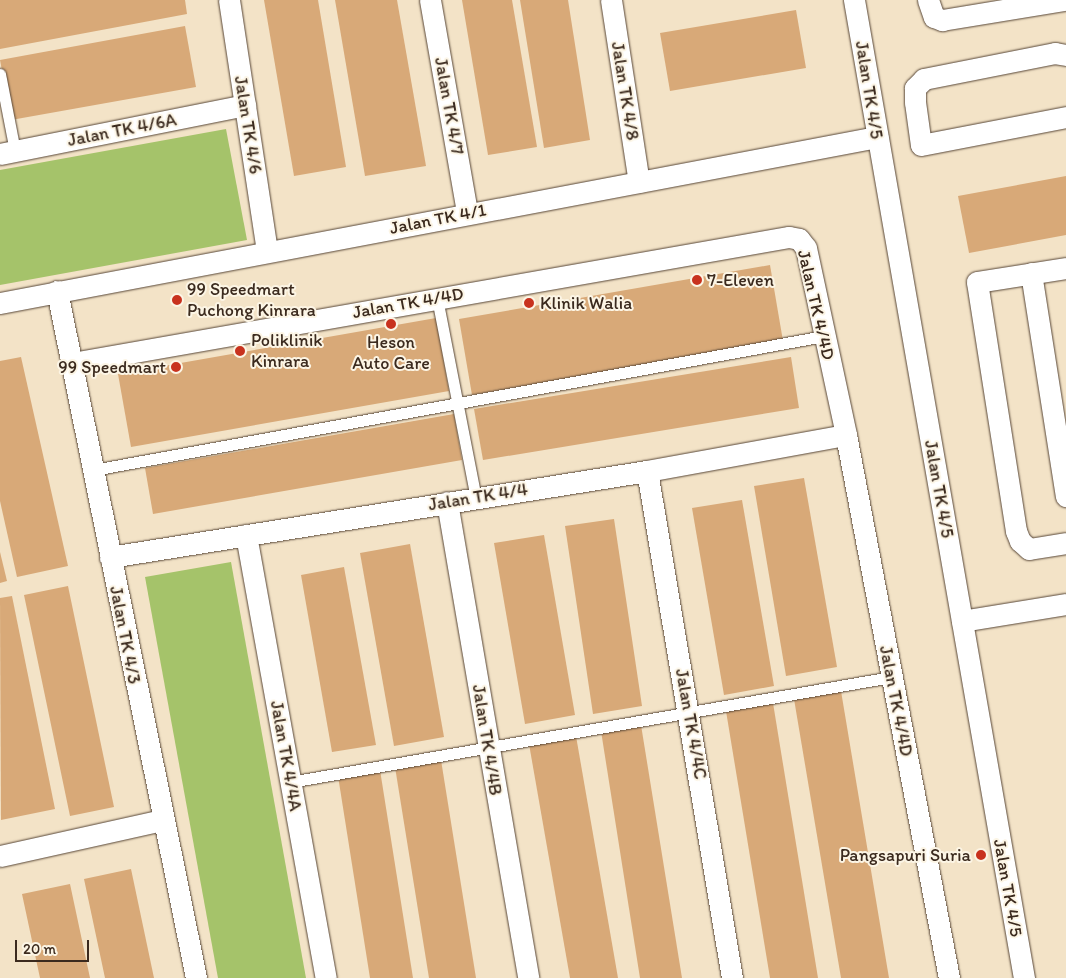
<!DOCTYPE html>
<style>
body{margin:0}
#map{position:relative;width:1066px;height:978px;overflow:hidden;background:#f3e3c7;font-family:Itim,sans-serif}
div>[style]{position:absolute}
.green>*{inset:0;background:#a5c36a}
.building>*{inset:0;background:#d8a978}
.roads{filter:drop-shadow(0 0 1px #574637) drop-shadow(0 0 1px #574637)}
.service>*{height:11px;margin:-5.5px;padding:0 5.5px;transform-origin:5.5px;border-radius:5.5px;background:#fff}
.minor>*{height:21px;margin:-10.5px;padding:0 10.5px;transform-origin:10.5px;border-radius:10.5px;background:#fff}
.dots>*{width:14px;height:14px;translate:-50% -50%;box-sizing:border-box;border:2px solid #fcf5e5;border-radius:50%}
span{translate:-50% -50%;white-space:nowrap;text-align:center;line-height:1.15;-webkit-text-stroke:4px #fcf5e5;paint-order:stroke}
.street-label{font-size:18px;color:#3b2a1e}
.poi-label{font-size:18px;color:#3b2a1e}
.left{translate:0 -50%;text-align:left}
.right{translate:-100% -50%;text-align:right}
.scale{position:absolute;left:15px;top:940px;width:74px;height:22px;box-sizing:border-box;border:2px solid #3b2a1e;border-top:0;padding-left:6px;font-size:15px;line-height:18px;white-space:nowrap;color:#3b2a1e;-webkit-text-stroke:4px #fcf5e5;paint-order:stroke}
</style>
<div id="map">
<div class="green">
<div style="clip-path:polygon(226px 129px,247px 240px,0 285px,0 170px)"></div>
<div style="clip-path:polygon(231px 562px,306px 978px,218px 978px,145px 577px)"></div>
</div>
<div class="building">
<div style="clip-path:polygon(0 0,185px 0,187px 14px,0 49px)"></div>
<div style="clip-path:polygon(264px 0,318px 0,346px 167px,294px 176px)"></div>
<div style="clip-path:polygon(335px 0,397px 0,426px 166px,365px 176px)"></div>
<div style="clip-path:polygon(462px 0,512px 0,537px 147px,488px 155px)"></div>
<div style="clip-path:polygon(520px 0,568px 0,590px 140px,544px 148px)"></div>
<div style="clip-path:polygon(796px 10px,806px 68px,670px 91px,660px 33px)"></div>
<div style="clip-path:polygon(185px 26px,196px 87px,11px 120px,0 60px)"></div>
<div style="clip-path:polygon(1066px 176px,1066px 235px,969px 253px,958px 196px)"></div>
<div style="clip-path:polygon(770px 265px,783px 341px,472px 395px,459px 319px)"></div>
<div style="clip-path:polygon(436px 318px,449px 391px,131px 447px,118px 374px)"></div>
<div style="clip-path:polygon(21px 357px,68px 566px,17px 577px,0 501px,0 361px)"></div>
<div style="clip-path:polygon(791px 357px,799px 408px,483px 460px,474px 409px)"></div>
<div style="clip-path:polygon(454px 414px,462px 460px,153px 514px,145px 468px)"></div>
<div style="clip-path:polygon(804px 478px,837px 667px,786px 676px,754px 486px)"></div>
<div style="clip-path:polygon(742px 500px,774px 686px,724px 695px,692px 508px)"></div>
<div style="clip-path:polygon(614px 519px,642px 706px,593px 714px,565px 526px)"></div>
<div style="clip-path:polygon(544px 535px,575px 715px,525px 724px,494px 543px)"></div>
<div style="clip-path:polygon(410px 544px,444px 737px,394px 746px,360px 553px)"></div>
<div style="clip-path:polygon(0 552px,7px 581px,0 583px)"></div>
<div style="clip-path:polygon(344px 567px,376px 745px,332px 752px,301px 575px)"></div>
<div style="clip-path:polygon(68px 586px,114px 807px,70px 816px,24px 595px)"></div>
<div style="clip-path:polygon(12px 596px,55px 809px,1px 820px,0 598px)"></div>
<div style="clip-path:polygon(841px 691px,889px 978px,841px 978px,794px 699px)"></div>
<div style="clip-path:polygon(773px 703px,818px 978px,770px 978px,726px 711px)"></div>
<div style="clip-path:polygon(641px 725px,682px 978px,640px 978px,601px 731px)"></div>
<div style="clip-path:polygon(576px 736px,618px 978px,570px 978px,529px 744px)"></div>
<div style="clip-path:polygon(441px 760px,476px 978px,429px 978px,395px 767px)"></div>
<div style="clip-path:polygon(380px 770px,413px 978px,370px 978px,338px 776px)"></div>
<div style="clip-path:polygon(131px 869px,154px 978px,105px 978px,84px 879px)"></div>
<div style="clip-path:polygon(70px 884px,90px 978px,40px 978px,22px 894px)"></div>
</div>
<div class="roads">
<div class="service">
<div style="left:0;top:74px;width:78px;rotate:79deg"></div>
<div style="left:437px;top:298px;width:204px;rotate:79deg"></div>
<div style="left:93px;top:470px;width:743px;rotate:-10.39deg"></div>
<div style="left:290px;top:782px;width:610px;rotate:-9.91deg"></div>
</div>
<div class="minor">
<div style="left:229px;top:0;width:254px;rotate:81.4deg"></div>
<div style="left:430px;top:0;width:216px;rotate:80.1deg"></div>
<div style="left:611px;top:0;width:184px;rotate:81.3deg"></div>
<div style="left:854px;top:0;width:993px;rotate:80.14deg"></div>
<div style="left:928px;top:0;width:18px;rotate:71deg"></div>
<div style="left:934px;top:17px;width:9px;rotate:21deg"></div>
<div style="left:942px;top:20px;width:124px;rotate:-9.3deg"></div>
<div style="left:1066px;top:55px;width:11px;rotate:-170deg"></div>
<div style="left:1055px;top:53px;width:134px;rotate:168.8deg"></div>
<div style="left:924px;top:79px;width:13px;rotate:135deg"></div>
<div style="left:915px;top:88px;width:14px;rotate:90deg"></div>
<div style="left:915px;top:102px;width:43px;rotate:82.1deg"></div>
<div style="left:921px;top:145px;width:148px;rotate:-10.9deg"></div>
<div style="left:0;top:154px;width:250px;rotate:-11.3deg"></div>
<div style="left:1066px;top:268px;width:90px;rotate:171.1deg"></div>
<div style="left:977px;top:282px;width:252px;rotate:81.1deg"></div>
<div style="left:1016px;top:531px;width:11px;rotate:68deg"></div>
<div style="left:1020px;top:541px;width:12px;rotate:42deg"></div>
<div style="left:1029px;top:549px;width:37px;rotate:-9deg"></div>
<div style="left:1031px;top:273px;width:226px;rotate:81.1deg"></div>
<div style="left:57px;top:291px;width:701px;rotate:78.56deg"></div>
<div style="left:0;top:303px;width:893px;rotate:-10.72deg"></div>
<div style="left:72px;top:363px;width:728px;rotate:-9.97deg"></div>
<div style="left:789px;top:237px;width:10px;rotate:11deg"></div>
<div style="left:799px;top:239px;width:11px;rotate:52deg"></div>
<div style="left:806px;top:248px;width:191px;rotate:77.9deg"></div>
<div style="left:846px;top:435px;width:553px;rotate:79.26deg"></div>
<div style="left:647px;top:471px;width:514px;rotate:80.48deg"></div>
<div style="left:447px;top:502px;width:483px;rotate:80.3deg"></div>
<div style="left:246px;top:535px;width:450px;rotate:79.8deg"></div>
<div style="left:110px;top:557px;width:544px;rotate:-9.1deg"></div>
<div style="left:647px;top:471px;width:202px;rotate:-10.3deg"></div>
<div style="left:962px;top:621px;width:105px;rotate:-9.3deg"></div>
<div style="left:0;top:856px;width:166px;rotate:-12.5deg"></div>
</div>
</div>
<div class="dots">
<div style="left:697px;top:280px;background:#c8321e"></div>
<div style="left:177px;top:300px;background:#c8321e"></div>
<div style="left:529px;top:303px;background:#c8321e"></div>
<div style="left:391px;top:324px;background:#c8321e"></div>
<div style="left:240px;top:351px;background:#c8321e"></div>
<div style="left:176px;top:367px;background:#c8321e"></div>
<div style="left:981px;top:855px;background:#c8321e"></div>
</div>
<div class="street-label">
<span style="left:869px;top:90px;rotate:81deg">Jalan TK 4/5</span>
<span style="left:625px;top:91px;rotate:81deg">Jalan TK 4/8</span>
<span style="left:449px;top:106px;rotate:80deg">Jalan TK 4/7</span>
<span style="left:248px;top:125px;rotate:81deg">Jalan TK 4/6</span>
<span style="left:122px;top:130px;rotate:-11deg">Jalan TK 4/6A</span>
<span style="left:438px;top:219px;rotate:-11deg">Jalan TK 4/1</span>
<span style="left:408px;top:303px;rotate:-10deg">Jalan TK 4/4D</span>
<span style="left:816px;top:305px;rotate:77deg">Jalan TK 4/4D</span>
<span style="left:939px;top:489px;rotate:80deg">Jalan TK 4/5</span>
<span style="left:478px;top:497px;rotate:-9deg">Jalan TK 4/4</span>
<span style="left:125px;top:635px;rotate:79deg">Jalan TK 4/3</span>
<span style="left:896px;top:701px;rotate:79deg">Jalan TK 4/4D</span>
<span style="left:691px;top:724px;rotate:80deg">Jalan TK 4/4C</span>
<span style="left:487px;top:740px;rotate:81deg">Jalan TK 4/4B</span>
<span style="left:286px;top:756px;rotate:80deg">Jalan TK 4/4A</span>
<span style="left:1008px;top:888px;rotate:80deg">Jalan TK 4/5</span>
</div>
<div class="poi-label">
<span class="left" style="left:707px;top:280px">7-Eleven</span>
<span class="left" style="left:187px;top:300px">99 Speedmart<br>Puchong Kinrara</span>
<span class="left" style="left:540px;top:303px">Klinik Walia</span>
<span class="left" style="left:251px;top:351px">Poliklinik<br>Kinrara</span>
<span style="left:391px;top:353px">Heson<br>Auto Care</span>
<span class="right" style="left:166px;top:367px">99 Speedmart</span>
<span class="right" style="left:971px;top:855px">Pangsapuri Suria</span>
</div>
<div class="scale">20 m</div>
</div>
